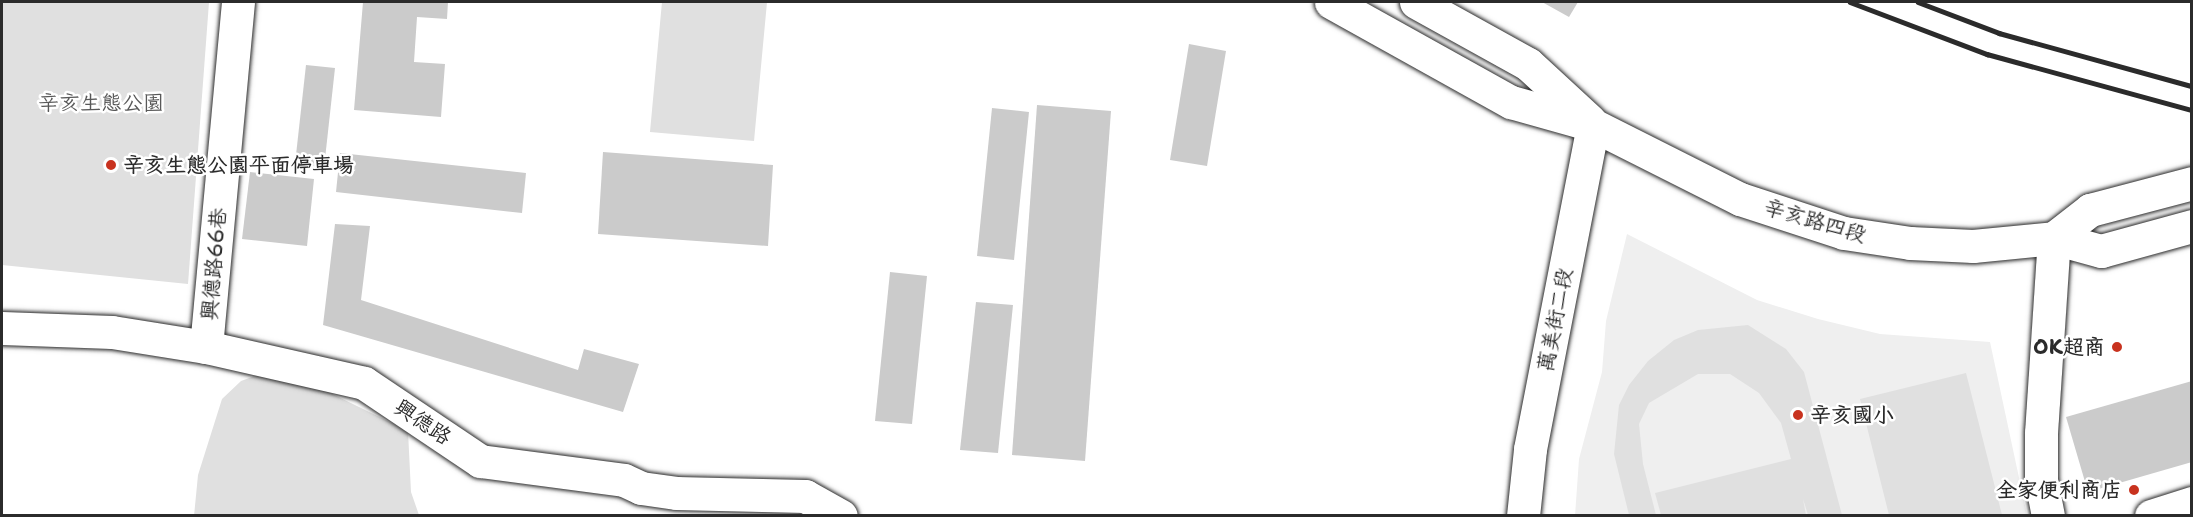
<!DOCTYPE html>
<meta charset="utf-8">
<style>
body{margin:0}
#map{position:relative;width:2193px;height:517px;overflow:hidden;background:#fff;font-family:"Shantell Sans","LXGW WenKai TC",sans-serif}
div>[style]{position:absolute}
.built>*{inset:0;background:#efefef}
.green>*{inset:0;background:#e0e0e0}
.building>*{inset:0;background:#cbcbcb}
.roads{filter:drop-shadow(0 0 2px #2b2b2b) drop-shadow(0 0 2px #2b2b2b)}
.street>*{height:33px;margin:-16.5px;padding:0 16.5px;transform-origin:16.5px;border-radius:16.5px;background:#fff}
.secondary>*{height:33px;margin:-16.5px;padding:0 16.5px;transform-origin:16.5px;border-radius:16.5px;background:#fff}
.rail>*{height:4.5px;margin:-2.25px;padding:0 2.25px;transform-origin:2.25px;border-radius:2.25px;background:#2b2b2b}
.dots>*{width:16px;height:16px;translate:-50% -50%;box-sizing:border-box;border:3px solid #fff;border-radius:50%}
span{translate:-50% -50%;white-space:nowrap;text-align:center;line-height:1.15;-webkit-text-stroke:5px #fff;paint-order:stroke}
.park-label{font-size:21px;color:#585858}
.poi-label{font-size:21px;color:#2b2b2b;font-weight:700}
.left{translate:0 -50%;text-align:left}
.right{translate:-100% -50%;text-align:right}
.street-label{font-size:21px;color:#2b2b2b}
.frame{position:absolute;inset:0;border:3px solid #2b2b2b;pointer-events:none}
</style>
<div id="map">
<div class="built">
<div style="clip-path:polygon(1627px 234px,1757px 300px,1818px 319px,1880px 334px,1990px 342px,2027px 515px,1575px 516px,1579px 459px,1602px 372px,1606px 321px)"></div>
</div>
<div class="green">
<div style="clip-path:polygon(2px 2px,209px 2px,188px 284px,2px 265px)"></div>
<div style="clip-path:polygon(662px 2px,767px 2px,754px 141px,650px 132px)"></div>
<div style="clip-path:polygon(1748px 325px,1786px 349px,1804px 372px,1842px 515px,1808px 515px,1803px 499px,1806px 515px,1661px 515px,1655px 493px,1791px 459px,1781px 423px,1759px 393px,1730px 374px,1698px 374px,1649px 403px,1639px 424px,1643px 464px,1656px 515px,1629px 515px,1614px 454px,1619px 405px,1629px 385px,1648px 361px,1674px 340px,1698px 330px)"></div>
<div style="clip-path:polygon(1966px 373px,2002px 515px,1889px 515px,1860px 399px)"></div>
<div style="clip-path:polygon(257px 375px,310px 383px,408px 431px,411px 492px,419px 515px,194px 516px,198px 475px,222px 399px,241px 381px)"></div>
</div>
<div class="building">
<div style="clip-path:polygon(363px 2px,448px 2px,447px 19px,417px 17px,414px 62px,445px 64px,441px 117px,354px 110px)"></div>
<div style="clip-path:polygon(1542px 2px,1578px 2px,1569px 17px)"></div>
<div style="clip-path:polygon(1189px 44px,1226px 51px,1207px 166px,1170px 160px)"></div>
<div style="clip-path:polygon(306px 65px,335px 68px,324px 168px,295px 164px)"></div>
<div style="clip-path:polygon(1037px 105px,1111px 111px,1085px 461px,1012px 455px)"></div>
<div style="clip-path:polygon(992px 108px,1029px 112px,1014px 260px,977px 256px)"></div>
<div style="clip-path:polygon(603px 152px,773px 165px,768px 246px,598px 234px)"></div>
<div style="clip-path:polygon(340px 153px,526px 173px,522px 213px,336px 192px)"></div>
<div style="clip-path:polygon(250px 172px,314px 179px,307px 246px,242px 239px)"></div>
<div style="clip-path:polygon(335px 224px,370px 226px,361px 300px,578px 370px,584px 349px,639px 364px,623px 412px,323px 325px)"></div>
<div style="clip-path:polygon(890px 272px,927px 276px,912px 424px,875px 421px)"></div>
<div style="clip-path:polygon(976px 302px,1013px 305px,998px 453px,960px 450px)"></div>
<div style="clip-path:polygon(2192px 381px,2192px 462px,2088px 492px,2066px 417px)"></div>
</div>
<div class="roads">
<div class="street">
<div style="left:2px;top:328px;width:110px;rotate:2.1deg"></div>
<div style="left:112px;top:332px;width:95px;rotate:9.1deg"></div>
<div style="left:206px;top:347px;width:162px;rotate:12.8deg"></div>
<div style="left:364px;top:383px;width:140px;rotate:33.9deg"></div>
<div style="left:480px;top:461px;width:145px;rotate:7.5deg"></div>
<div style="left:624px;top:480px;width:19px;rotate:25deg"></div>
<div style="left:641px;top:488px;width:35px;rotate:8deg"></div>
<div style="left:676px;top:493px;width:129px;rotate:1.3deg"></div>
<div style="left:805px;top:496px;width:41px;rotate:29.1deg"></div>
<div style="left:206px;top:347px;width:346px;rotate:-84.7deg"></div>
<div style="left:2048px;top:516px;width:37px;rotate:-101deg"></div>
<div style="left:2041px;top:480px;width:47px;rotate:-90deg"></div>
<div style="left:2041px;top:433px;width:195px;rotate:-86.2deg"></div>
<div style="left:2151px;top:516px;width:43px;rotate:-17.6deg"></div>
</div>
<div class="secondary">
<div style="left:1331px;top:2px;width:206px;rotate:29.1deg"></div>
<div style="left:1511px;top:102px;width:85px;rotate:15.7deg"></div>
<div style="left:1593px;top:125px;width:165px;rotate:26.7deg"></div>
<div style="left:1740px;top:199px;width:109px;rotate:18.1deg"></div>
<div style="left:1844px;top:233px;width:67px;rotate:8.6deg"></div>
<div style="left:1910px;top:243px;width:63px;rotate:2.7deg"></div>
<div style="left:1973px;top:246px;width:81px;rotate:-5.6deg"></div>
<div style="left:2054px;top:238px;width:49px;rotate:15.5deg"></div>
<div style="left:2101px;top:251px;width:94px;rotate:-15.4deg"></div>
<div style="left:1416px;top:2px;width:128px;rotate:29deg"></div>
<div style="left:1528px;top:64px;width:84px;rotate:42.6deg"></div>
<div style="left:2054px;top:238px;width:46px;rotate:-37.9deg"></div>
<div style="left:2090px;top:210px;width:106px;rotate:-14.8deg"></div>
<div style="left:1523px;top:516px;width:67px;rotate:-84deg"></div>
<div style="left:1530px;top:449px;width:330px;rotate:-79deg"></div>
</div>
</div>
<div class="rail">
<div style="left:1850px;top:2px;width:147px;rotate:20.8deg"></div>
<div style="left:1987px;top:54px;width:213px;rotate:15.3deg"></div>
<div style="left:1918px;top:2px;width:87px;rotate:20.9deg"></div>
<div style="left:1999px;top:33px;width:200px;rotate:15.4deg"></div>
</div>
<div class="dots">
<div style="left:111px;top:165px;background:#c8321e"></div>
<div style="left:2117px;top:347px;background:#c8321e"></div>
<div style="left:1798px;top:415px;background:#c8321e"></div>
<div style="left:2134px;top:490px;background:#c8321e"></div>
</div>
<div class="park-label">
<span style="left:101px;top:103px">辛亥生態公園</span>
</div>
<div class="poi-label">
<span class="left" style="left:123px;top:165px">辛亥生態公園平面停車場</span>
<span class="right" style="left:2105px;top:347px">OK超商</span>
<span class="left" style="left:1810px;top:415px">辛亥國小</span>
<span class="right" style="left:2122px;top:490px">全家便利商店</span>
</div>
<div class="street-label">
<span style="left:1815px;top:221px;rotate:16deg">辛亥路四段</span>
<span style="left:214px;top:264px;rotate:-85deg">興德路66巷</span>
<span style="left:1555px;top:320px;rotate:-79deg">萬美街二段</span>
<span style="left:423px;top:422px;rotate:34deg">興德路</span>
</div>
<div class="frame"></div>
</div>
